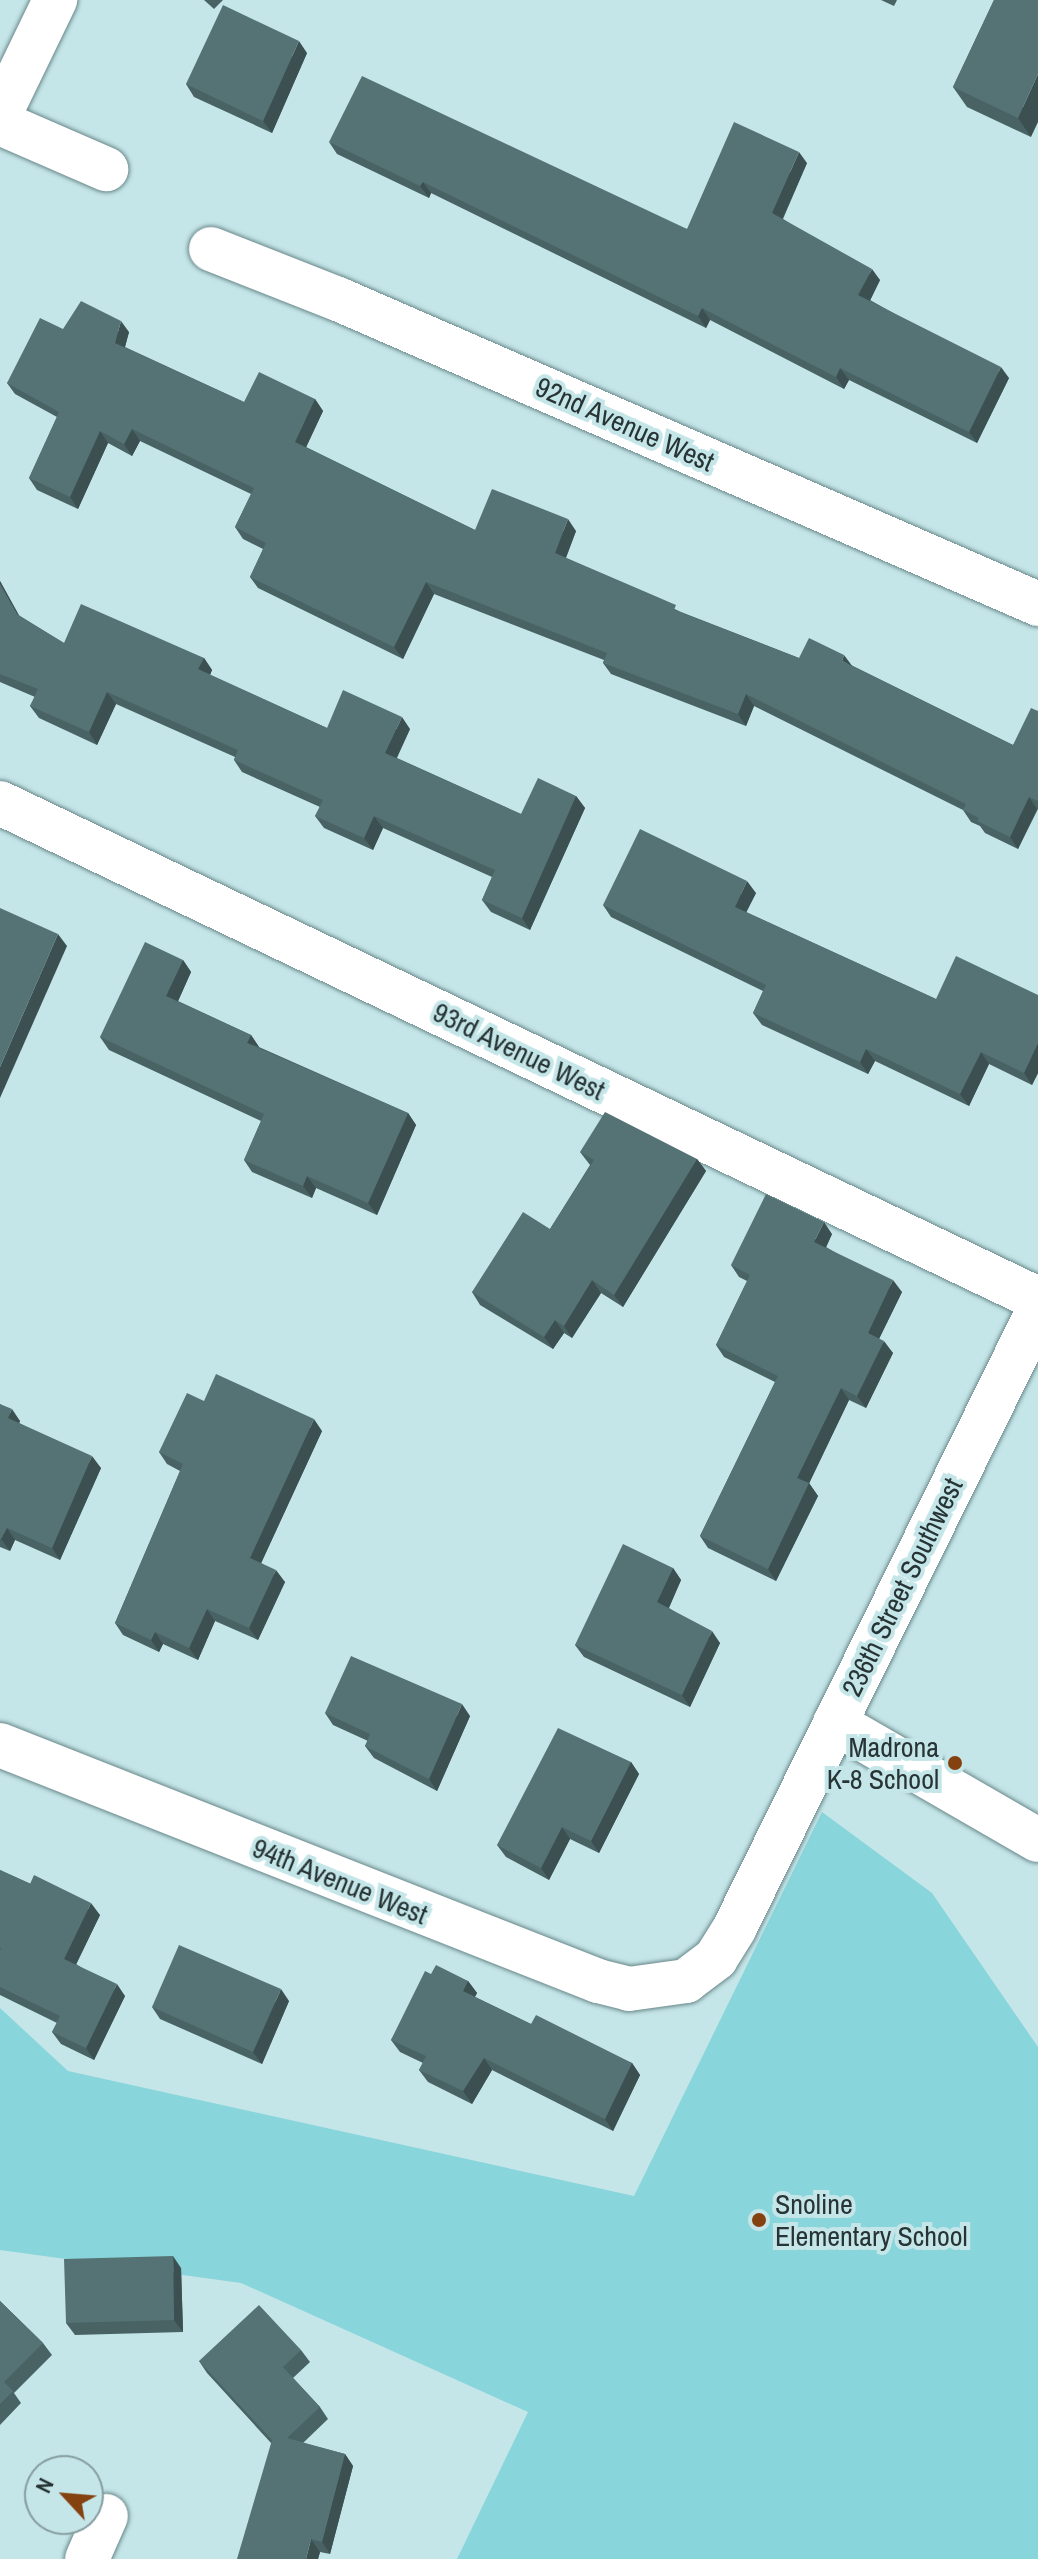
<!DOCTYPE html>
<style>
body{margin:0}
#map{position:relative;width:1038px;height:2559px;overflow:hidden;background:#c5e6e8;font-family:"Archivo Narrow",sans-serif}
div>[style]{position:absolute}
.green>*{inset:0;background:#88d5db}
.roads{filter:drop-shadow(0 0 2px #69878a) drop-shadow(0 0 2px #69878a)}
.minor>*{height:44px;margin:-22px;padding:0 22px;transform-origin:22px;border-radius:22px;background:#fff}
.wall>*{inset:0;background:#496365}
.shaded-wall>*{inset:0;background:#3c5052}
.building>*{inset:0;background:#557375}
.dots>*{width:22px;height:22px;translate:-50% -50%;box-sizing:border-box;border:4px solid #c5e6e8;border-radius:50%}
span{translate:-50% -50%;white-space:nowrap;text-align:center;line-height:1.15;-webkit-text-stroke:8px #c5e6e8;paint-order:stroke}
.street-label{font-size:28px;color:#273334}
.poi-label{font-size:28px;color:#273334}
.right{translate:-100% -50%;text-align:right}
.left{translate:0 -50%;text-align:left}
.north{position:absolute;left:24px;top:2455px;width:80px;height:80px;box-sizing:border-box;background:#c5e6e8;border:2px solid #869ea0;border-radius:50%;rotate:296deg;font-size:22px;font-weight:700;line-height:32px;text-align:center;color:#273334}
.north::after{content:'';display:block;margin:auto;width:28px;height:36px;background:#844210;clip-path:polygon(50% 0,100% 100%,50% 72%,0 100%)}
</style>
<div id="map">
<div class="green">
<div style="clip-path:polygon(822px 1812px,932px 1893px,1038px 2047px,1038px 2559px,457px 2559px,528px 2412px,241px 2283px,0 2250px,0 2008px,68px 2071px,634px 2196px)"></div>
</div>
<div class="roads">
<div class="minor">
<div style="left:0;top:114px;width:127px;rotate:-64.2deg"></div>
<div style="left:0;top:123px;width:116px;rotate:23.5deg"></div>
<div style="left:211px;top:249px;width:136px;rotate:21.5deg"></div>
<div style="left:338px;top:299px;width:764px;rotate:23.54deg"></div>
<div style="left:0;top:803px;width:1150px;rotate:25.54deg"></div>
<div style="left:835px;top:1723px;width:234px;rotate:30deg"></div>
<div style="left:0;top:1745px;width:643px;rotate:21.54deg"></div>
<div style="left:598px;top:1981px;width:32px;rotate:14deg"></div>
<div style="left:629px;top:1989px;width:58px;rotate:-8deg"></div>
<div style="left:686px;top:1981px;width:38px;rotate:-37deg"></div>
<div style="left:716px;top:1958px;width:36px;rotate:-58deg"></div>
<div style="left:735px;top:1927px;width:686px;rotate:-63.81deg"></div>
<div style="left:87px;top:2559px;width:47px;rotate:-66.2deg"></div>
</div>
</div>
<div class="wall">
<div style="clip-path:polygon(204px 0,223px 0,214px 9px)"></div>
<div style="clip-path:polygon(881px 0,897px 0,894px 6px)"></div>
<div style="clip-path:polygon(994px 0,1031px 137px,967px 107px,953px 87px)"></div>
<div style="clip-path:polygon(307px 53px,272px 133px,194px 97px,186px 84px)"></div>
<div style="clip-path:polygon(329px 142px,687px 229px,807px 163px,783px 219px,880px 280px,870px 300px,1009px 378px,977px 443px,849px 380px,844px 389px,710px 320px,706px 328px,431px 193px,429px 198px,337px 154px)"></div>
<div style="clip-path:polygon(63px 329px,129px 332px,125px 347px,244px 402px,315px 399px,323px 411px,306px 447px,475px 530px,576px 531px,566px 558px,681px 612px,799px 658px,851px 665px,1013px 745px,1038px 711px,1038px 809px,1018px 849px,985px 833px,980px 826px,971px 822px,963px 810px,754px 706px,746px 726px,611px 674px,603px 663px,604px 660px,434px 594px,403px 659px,258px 588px,250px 577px,263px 549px,243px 539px,235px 527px,251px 494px,140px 441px,132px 456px,108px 443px,78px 509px,37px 490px,29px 478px,57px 417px,15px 394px,7px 383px)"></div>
<div style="clip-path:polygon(0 581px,19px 616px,64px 643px,204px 658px,212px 670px,210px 675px,327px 728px,410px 729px,397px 758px,521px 814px,576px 796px,585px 808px,530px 930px,491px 912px,482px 900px,492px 877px,383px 828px,373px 850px,324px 828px,315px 816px,320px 807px,242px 772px,234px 760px,235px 757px,116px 704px,97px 745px,39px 718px,30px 706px,35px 697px,0 682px)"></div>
<div style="clip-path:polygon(756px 893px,746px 912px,936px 999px,1038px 995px,1038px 1073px,1032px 1085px,989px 1064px,969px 1106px,875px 1061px,868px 1074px,762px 1025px,753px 1013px,763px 991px,611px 917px,603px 905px)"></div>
<div style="clip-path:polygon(183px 960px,191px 972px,178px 1001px,251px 1035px,259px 1047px,408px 1113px,416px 1125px,377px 1215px,316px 1188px,312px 1198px,252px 1172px,244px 1160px,261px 1121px,109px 1050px,100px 1037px)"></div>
<div style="clip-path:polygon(580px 1152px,697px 1159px,706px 1171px,623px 1307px,601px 1293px,572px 1338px,564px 1333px,553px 1349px,480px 1305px,472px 1292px,550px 1229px,590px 1165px)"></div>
<div style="clip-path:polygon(832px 1234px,826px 1247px,902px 1292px,879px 1339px,893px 1353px,866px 1408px,849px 1400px,809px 1483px,818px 1496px,776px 1581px,708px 1548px,700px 1536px,775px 1382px,724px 1357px,716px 1345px,747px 1281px,739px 1277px,731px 1265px)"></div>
<div style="clip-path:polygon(204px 1401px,322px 1431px,261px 1563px,285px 1582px,258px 1640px,215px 1621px,198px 1660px,163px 1644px,159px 1652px,123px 1635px,115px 1623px,180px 1471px,167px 1464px,159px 1452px)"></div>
<div style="clip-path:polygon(0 1404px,20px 1421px,19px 1423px,101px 1468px,60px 1560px,15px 1540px,10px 1551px,0 1547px)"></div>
<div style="clip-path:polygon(673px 1568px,681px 1580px,669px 1608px,720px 1643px,690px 1707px,584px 1657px,575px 1645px)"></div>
<div style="clip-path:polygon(325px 1713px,470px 1716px,437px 1791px,374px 1758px,365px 1746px,368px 1741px,333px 1725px)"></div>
<div style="clip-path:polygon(631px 1762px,639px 1774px,599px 1853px,570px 1839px,549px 1880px,506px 1857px,497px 1845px)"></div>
<div style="clip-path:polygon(0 1870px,100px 1915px,76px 1964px,125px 1996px,94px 2060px,61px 2044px,52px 2032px,57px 2023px,0 1995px)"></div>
<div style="clip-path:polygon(431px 1974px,468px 1981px,477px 1993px,475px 1997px,531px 2024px,632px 2063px,640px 2075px,613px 2131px,492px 2070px,472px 2104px,428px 2082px,419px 2070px,423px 2063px,400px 2052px,391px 2040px)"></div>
<div style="clip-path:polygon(289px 2001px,262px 2064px,160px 2019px,152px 2007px)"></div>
<div style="clip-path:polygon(181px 2268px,183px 2332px,75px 2335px,66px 2323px)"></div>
<div style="clip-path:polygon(0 2301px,43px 2343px,52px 2355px,14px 2393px,21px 2403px,0 2425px)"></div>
<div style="clip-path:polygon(301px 2350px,310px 2362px,293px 2378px,320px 2407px,328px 2419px,303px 2443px,345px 2454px,353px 2466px,330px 2554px,320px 2552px,318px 2559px,271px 2443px,207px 2373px,199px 2361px)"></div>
</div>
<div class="shaded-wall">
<div style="clip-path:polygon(299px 41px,307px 53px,272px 133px,263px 121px)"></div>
<div style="clip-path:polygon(1038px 74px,1038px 122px,1031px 137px,1018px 118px)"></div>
<div style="clip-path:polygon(799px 152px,807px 163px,780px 224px,772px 213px)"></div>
<div style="clip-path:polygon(423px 182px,431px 193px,429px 198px,420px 186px)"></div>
<div style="clip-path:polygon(872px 269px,880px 280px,867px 307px,858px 295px)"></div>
<div style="clip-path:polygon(702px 308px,710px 320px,706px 328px,698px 316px)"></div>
<div style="clip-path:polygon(121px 321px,129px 332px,123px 354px,115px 343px)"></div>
<div style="clip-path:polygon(1001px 367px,1009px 378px,977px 443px,969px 432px)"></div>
<div style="clip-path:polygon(840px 368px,849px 380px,844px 389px,836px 377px)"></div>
<div style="clip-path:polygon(315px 399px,323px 411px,303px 454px,295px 442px)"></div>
<div style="clip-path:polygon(132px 429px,140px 441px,132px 456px,124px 444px)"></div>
<div style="clip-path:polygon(100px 431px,108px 443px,78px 509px,70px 497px)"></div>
<div style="clip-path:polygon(568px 519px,576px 531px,563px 565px,555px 553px)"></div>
<div style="clip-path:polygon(0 581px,25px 626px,17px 614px,0 584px)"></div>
<div style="clip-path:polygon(426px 582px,434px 594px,403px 659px,394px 647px)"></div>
<div style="clip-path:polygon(844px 655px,853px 667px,842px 661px)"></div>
<div style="clip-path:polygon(204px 658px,212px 670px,207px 682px,198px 669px)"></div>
<div style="clip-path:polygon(107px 692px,116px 704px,97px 745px,89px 732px)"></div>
<div style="clip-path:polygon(746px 694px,754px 706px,746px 726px,738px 714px)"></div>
<div style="clip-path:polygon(402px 717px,410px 729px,393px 765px,385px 753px)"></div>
<div style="clip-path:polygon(576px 796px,585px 808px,530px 930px,522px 918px)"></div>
<div style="clip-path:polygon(1029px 797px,1037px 809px,1018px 849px,1010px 837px)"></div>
<div style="clip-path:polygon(374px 816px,383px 828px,373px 850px,364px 838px)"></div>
<div style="clip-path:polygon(747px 881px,756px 893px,743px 919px,735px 907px)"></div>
<div style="clip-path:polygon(58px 934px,67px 946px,0 1098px,0 1067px)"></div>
<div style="clip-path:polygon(183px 960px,191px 972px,175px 1008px,166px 996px)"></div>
<div style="clip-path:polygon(251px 1035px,259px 1047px,247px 1043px)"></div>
<div style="clip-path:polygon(1038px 1043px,1038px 1073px,1032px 1085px,1024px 1073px)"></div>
<div style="clip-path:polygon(866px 1049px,875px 1061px,868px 1074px,860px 1062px)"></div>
<div style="clip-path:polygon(981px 1052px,989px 1064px,969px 1106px,960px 1094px)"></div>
<div style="clip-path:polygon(408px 1113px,416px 1125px,377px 1215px,368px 1203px)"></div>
<div style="clip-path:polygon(697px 1159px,706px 1171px,623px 1307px,614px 1295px)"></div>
<div style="clip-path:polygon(307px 1176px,316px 1188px,312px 1198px,303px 1186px)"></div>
<div style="clip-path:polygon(824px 1222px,832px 1234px,823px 1254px,814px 1242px)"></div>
<div style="clip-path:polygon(592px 1280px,601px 1293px,572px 1338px,564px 1326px)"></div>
<div style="clip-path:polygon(893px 1280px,902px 1292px,876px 1345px,868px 1333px)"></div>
<div style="clip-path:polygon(555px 1320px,564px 1333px,553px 1349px,544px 1337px)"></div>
<div style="clip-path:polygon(884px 1341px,893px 1353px,866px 1408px,857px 1396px)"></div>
<div style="clip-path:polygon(841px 1388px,849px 1400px,806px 1490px,797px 1478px)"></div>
<div style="clip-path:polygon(12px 1409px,20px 1421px,16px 1430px,8px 1418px)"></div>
<div style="clip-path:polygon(314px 1419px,322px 1431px,258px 1570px,250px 1558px)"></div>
<div style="clip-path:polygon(92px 1456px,101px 1468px,60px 1560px,52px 1548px)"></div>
<div style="clip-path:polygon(809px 1483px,818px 1496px,776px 1581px,768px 1569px)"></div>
<div style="clip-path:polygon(7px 1528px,15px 1540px,10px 1551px,1px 1539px)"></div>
<div style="clip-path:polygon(673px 1568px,681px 1580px,666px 1614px,657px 1602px)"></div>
<div style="clip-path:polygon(276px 1570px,285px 1582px,258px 1640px,249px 1628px)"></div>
<div style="clip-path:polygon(207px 1609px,215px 1621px,198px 1660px,189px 1648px)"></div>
<div style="clip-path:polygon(712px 1631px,720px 1643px,690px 1707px,682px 1695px)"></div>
<div style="clip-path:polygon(155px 1632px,163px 1644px,159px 1652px,151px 1640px)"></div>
<div style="clip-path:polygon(462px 1704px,470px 1716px,437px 1791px,429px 1779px)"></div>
<div style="clip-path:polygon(631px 1762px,639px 1774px,599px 1853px,591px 1841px)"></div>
<div style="clip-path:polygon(562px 1827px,570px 1839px,549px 1880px,541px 1868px)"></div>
<div style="clip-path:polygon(91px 1903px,100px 1915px,73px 1971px,64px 1959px)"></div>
<div style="clip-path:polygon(468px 1981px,477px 1993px,471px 2003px,463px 1991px)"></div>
<div style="clip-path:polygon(117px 1984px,125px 1996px,94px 2060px,86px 2048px)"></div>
<div style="clip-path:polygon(281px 1989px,289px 2001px,262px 2064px,253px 2052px)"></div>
<div style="clip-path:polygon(484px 2058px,492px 2070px,472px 2104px,463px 2091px)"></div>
<div style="clip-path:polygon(632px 2063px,640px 2075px,613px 2131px,605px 2119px)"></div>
<div style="clip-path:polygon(173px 2256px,181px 2268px,183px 2332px,174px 2320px)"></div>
<div style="clip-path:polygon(345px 2454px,353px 2466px,330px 2554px,322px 2542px)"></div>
<div style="clip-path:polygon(311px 2539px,320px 2552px,318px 2559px,306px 2559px)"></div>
</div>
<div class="building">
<div style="clip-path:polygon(994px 0,1038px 0,1038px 74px,1018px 118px,953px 87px)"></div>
<div style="clip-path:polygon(223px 5px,299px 41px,263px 121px,186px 84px)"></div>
<div style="clip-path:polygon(362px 76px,687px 229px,734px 122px,799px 152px,772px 213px,872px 269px,858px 295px,1001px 367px,969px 432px,840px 368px,836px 377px,702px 308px,698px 316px,423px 182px,420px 186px,329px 142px)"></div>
<div style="clip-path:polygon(81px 301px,121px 321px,115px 343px,244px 402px,259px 372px,315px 399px,295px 442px,475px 530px,492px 489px,568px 519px,555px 553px,676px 605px,674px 610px,799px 658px,809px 638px,844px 655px,842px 661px,1013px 745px,1031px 708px,1038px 711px,1038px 801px,1029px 797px,1010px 837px,977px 821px,979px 818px,963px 810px,966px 804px,746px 694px,738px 714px,603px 663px,607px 653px,426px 582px,394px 647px,250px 577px,266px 543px,235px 527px,254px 488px,132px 429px,124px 444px,100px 431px,70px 497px,29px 478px,59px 412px,7px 383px,40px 318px,63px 329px)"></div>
<div style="clip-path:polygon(0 584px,17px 614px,64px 643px,81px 604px,204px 658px,198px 669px,327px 728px,343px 690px,402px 717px,385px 753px,521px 814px,538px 778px,576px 796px,522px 918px,482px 900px,495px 870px,374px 816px,364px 838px,315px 816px,323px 800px,234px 760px,238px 750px,107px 692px,89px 732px,30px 706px,38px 689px,0 674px)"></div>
<div style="clip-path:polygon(640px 829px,747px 881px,735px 907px,936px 999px,956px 956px,1038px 995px,1038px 1043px,1024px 1073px,981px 1052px,960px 1094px,866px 1049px,860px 1062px,753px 1013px,766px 985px,603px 905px)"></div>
<div style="clip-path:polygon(0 908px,58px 934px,0 1067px)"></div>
<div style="clip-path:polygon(145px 942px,183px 960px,166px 996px,251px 1035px,247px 1043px,408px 1113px,368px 1203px,307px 1176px,303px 1186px,244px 1160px,264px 1114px,100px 1037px)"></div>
<div style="clip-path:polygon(605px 1112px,697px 1159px,614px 1295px,592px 1280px,564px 1326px,555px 1320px,544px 1337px,472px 1292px,523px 1212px,550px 1229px,594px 1160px,580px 1152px)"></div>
<div style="clip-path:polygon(766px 1194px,824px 1222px,814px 1242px,893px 1280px,868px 1333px,884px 1341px,857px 1396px,841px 1388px,797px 1478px,809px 1483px,768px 1569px,700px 1536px,778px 1376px,716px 1345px,750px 1275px,731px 1265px)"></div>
<div style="clip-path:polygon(216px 1374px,314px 1419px,250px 1558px,276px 1570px,249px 1628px,207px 1609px,189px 1648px,155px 1632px,151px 1640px,115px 1623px,183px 1464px,159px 1452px,187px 1393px,204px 1401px)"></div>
<div style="clip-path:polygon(0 1404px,12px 1409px,8px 1418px,92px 1456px,52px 1548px,7px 1528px,1px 1539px,0 1539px)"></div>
<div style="clip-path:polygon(623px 1544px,673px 1568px,657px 1602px,712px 1631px,682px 1695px,575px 1645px)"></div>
<div style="clip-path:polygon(351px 1656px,462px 1704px,429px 1779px,365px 1746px,370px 1734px,325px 1713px)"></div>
<div style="clip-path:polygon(558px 1728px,631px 1762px,591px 1841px,562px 1827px,541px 1868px,497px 1845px)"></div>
<div style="clip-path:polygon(0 1870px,30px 1884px,34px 1875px,91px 1903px,64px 1959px,117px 1984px,86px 2048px,52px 2032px,60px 2016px,0 1987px,0 1951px,1px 1948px,0 1948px)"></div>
<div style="clip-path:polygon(179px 1945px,281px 1989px,253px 2052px,152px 2007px)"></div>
<div style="clip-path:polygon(436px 1965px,468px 1981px,463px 1991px,531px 2024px,536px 2015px,632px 2063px,605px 2119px,484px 2058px,463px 2091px,419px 2070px,426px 2056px,391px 2040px,425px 1971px,431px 1974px)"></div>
<div style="clip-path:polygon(173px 2256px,174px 2320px,66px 2323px,64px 2259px)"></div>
<div style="clip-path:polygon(0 2301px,43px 2343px,4px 2382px,13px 2391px,0 2404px)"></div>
<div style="clip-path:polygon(259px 2305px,301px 2350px,283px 2367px,320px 2407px,287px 2438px,345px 2454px,322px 2542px,311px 2539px,306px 2559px,237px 2559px,272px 2440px,199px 2361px)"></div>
</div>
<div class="dots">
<div style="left:955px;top:1763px;background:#844210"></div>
<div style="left:759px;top:2220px;background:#844210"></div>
</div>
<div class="street-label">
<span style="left:625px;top:424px;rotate:24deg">92nd Avenue West</span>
<span style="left:519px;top:1051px;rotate:26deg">93rd Avenue West</span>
<span style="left:902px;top:1587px;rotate:-64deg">236th Street Southwest</span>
<span style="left:340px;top:1881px;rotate:22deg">94th Avenue West</span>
</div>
<div class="poi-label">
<span class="right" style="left:939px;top:1763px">Madrona<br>K-8 School</span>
<span class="left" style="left:775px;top:2220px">Snoline<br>Elementary School</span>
</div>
<div class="north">N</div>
</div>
